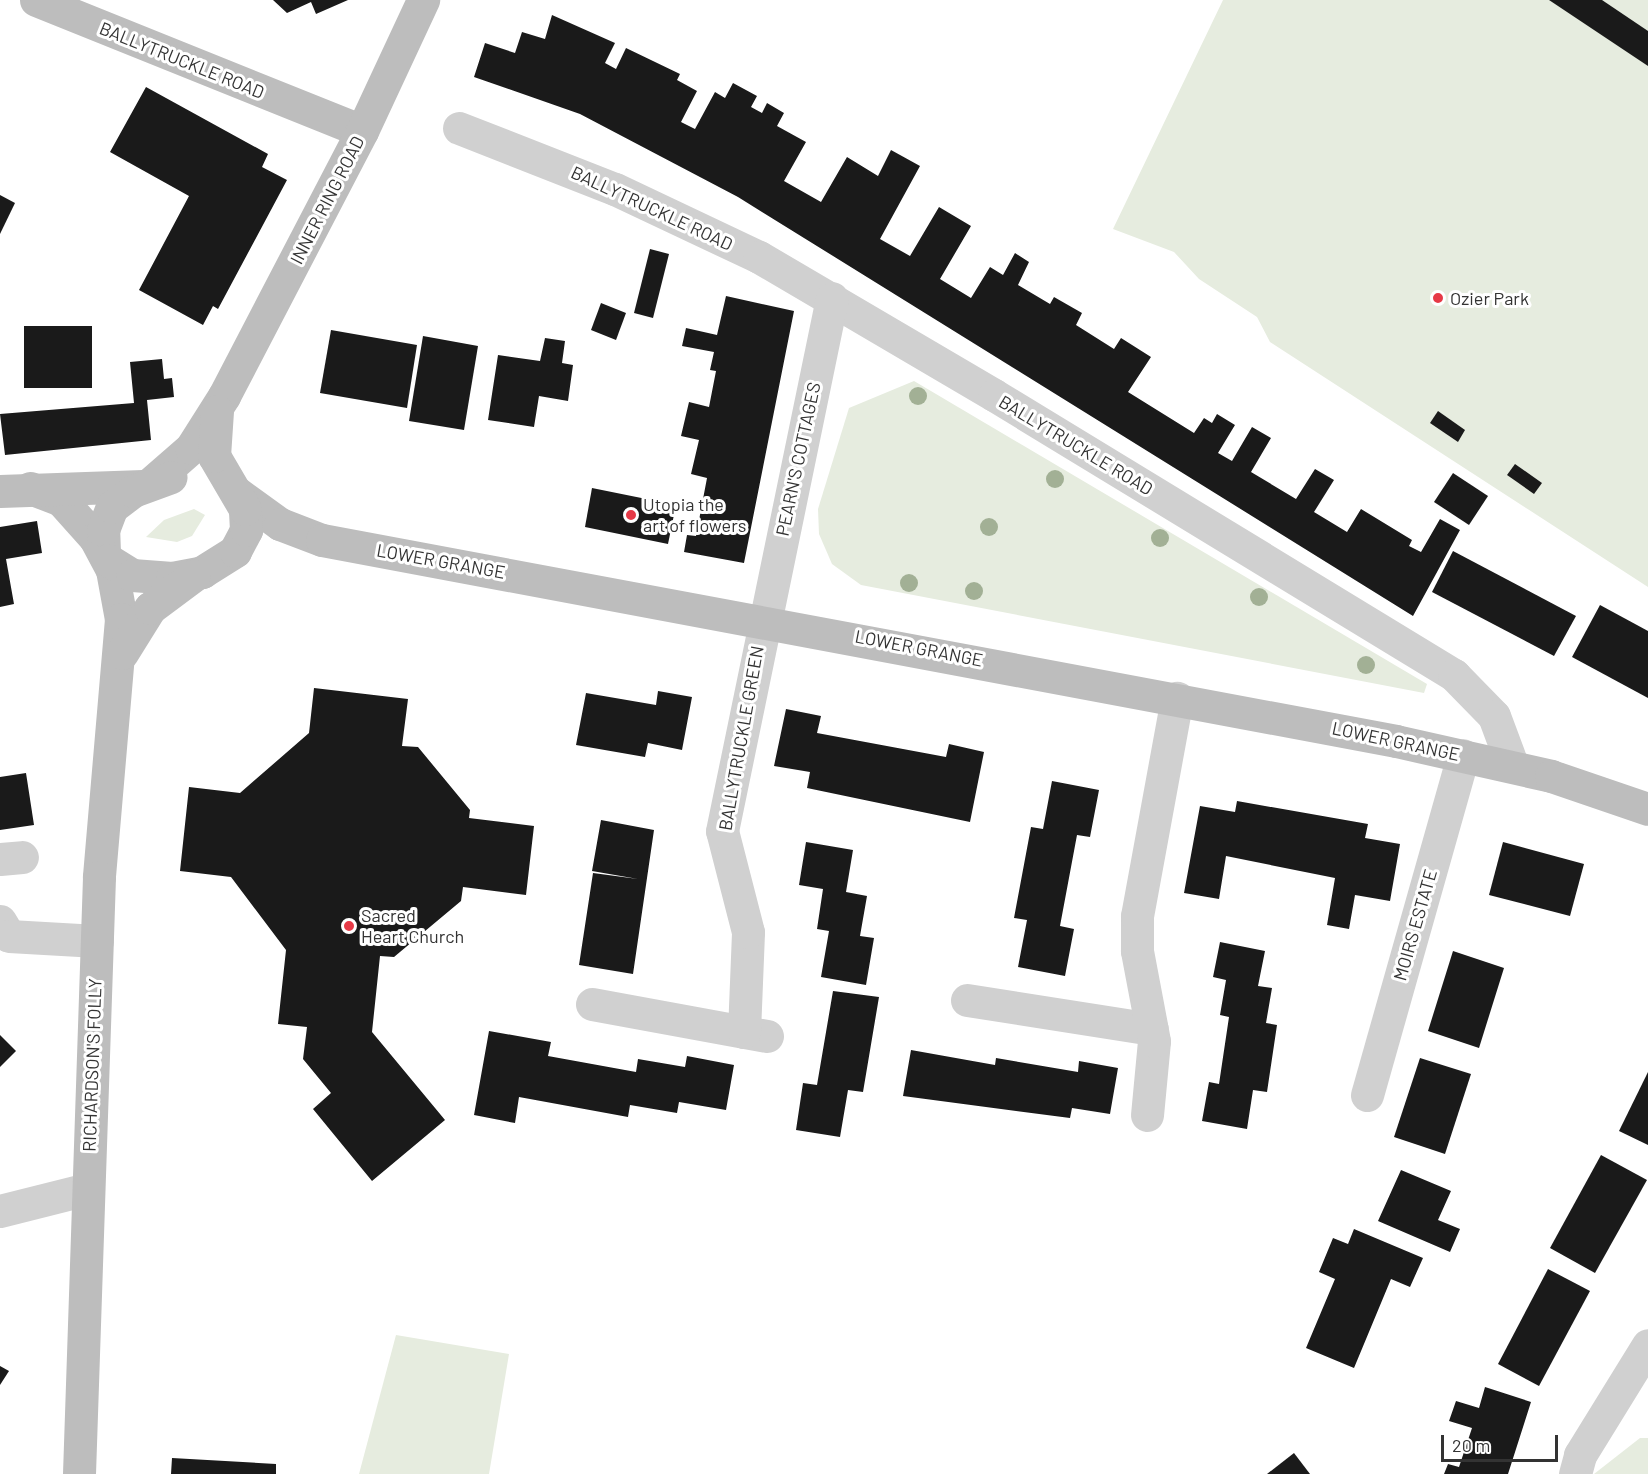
<!DOCTYPE html>
<style>
body{margin:0}
#map{position:relative;width:1648px;height:1474px;overflow:hidden;background:#fff;font-family:Barlow,sans-serif}
div>[style]{position:absolute}
.green>*{inset:0;background:#e6ecdf}
.building>*{inset:0;background:#1a1a1a}
.street>*{height:33px;margin:-16.5px;padding:0 16.5px;transform-origin:16.5px;border-radius:16.5px;background:#d0d0d0}
.secondary>*{height:33px;margin:-16.5px;padding:0 16.5px;transform-origin:16.5px;border-radius:16.5px;background:#bdbdbd}
.trees>*{width:18px;height:18px;margin:-9px;border-radius:50%;background:#a2b095}
.dots>*{width:16px;height:16px;translate:-50% -50%;box-sizing:border-box;border:3px solid #fff;border-radius:50%}
span{translate:-50% -50%;white-space:nowrap;text-align:center;line-height:1.15;-webkit-text-stroke:6px #fff;paint-order:stroke}
.street-label{font-size:18px;color:#333}
.poi-label{font-size:18px;color:#333}
.left{translate:0 -50%;text-align:left}
.scale{position:absolute;left:1441px;top:1435px;width:117px;height:27px;box-sizing:border-box;border:3px solid #333;border-top:0;padding-left:8px;font-size:18px;line-height:21px;white-space:nowrap;color:#333;-webkit-text-stroke:4px #fff;paint-order:stroke}
</style>
<div id="map">
<div class="green">
<div style="clip-path:polygon(1223px 0,1648px 0,1648px 587px,1270px 342px,1257px 317px,1199px 279px,1174px 252px,1113px 229px)"></div>
<div style="clip-path:polygon(914px 381px,1427px 684px,1424px 693px,861px 585px,832px 564px,819px 534px,818px 509px,849px 408px)"></div>
<div style="clip-path:polygon(194px 509px,205px 515px,192px 536px,177px 542px,146px 537px,164px 520px)"></div>
<div style="clip-path:polygon(396px 1335px,509px 1354px,489px 1474px,359px 1474px)"></div>
<div style="clip-path:polygon(1640px 1438px,1648px 1438px,1648px 1474px,1594px 1474px)"></div>
</div>
<div class="building">
<div style="clip-path:polygon(273px 0,348px 0,316px 14px,311px 2px,287px 13px)"></div>
<div style="clip-path:polygon(1549px 0,1602px 0,1648px 31px,1648px 66px)"></div>
<div style="clip-path:polygon(552px 15px,615px 43px,605px 63px,616px 69px,626px 48px,680px 74px,677px 80px,697px 91px,681px 122px,695px 129px,715px 92px,725px 98px,733px 83px,757px 96px,751px 107px,762px 113px,767px 103px,784px 113px,777px 126px,806px 142px,784px 181px,821px 202px,847px 157px,878px 176px,891px 150px,920px 166px,880px 239px,910px 256px,939px 207px,971px 226px,940px 279px,971px 298px,990px 267px,1003px 275px,1015px 253px,1029px 262px,1018px 285px,1050px 304px,1054px 297px,1082px 313px,1076px 325px,1114px 349px,1121px 338px,1151px 357px,1128px 392px,1194px 433px,1204px 418px,1212px 423px,1217px 414px,1235px 425px,1218px 453px,1232px 461px,1252px 427px,1271px 438px,1251px 472px,1296px 499px,1315px 469px,1334px 480px,1314px 512px,1347px 532px,1361px 509px,1412px 540px,1409px 546px,1421px 552px,1440px 519px,1460px 530px,1413px 616px,738px 197px,580px 114px,474px 77px,485px 43px,515px 53px,522px 32px,545px 39px)"></div>
<div style="clip-path:polygon(146px 87px,268px 154px,262px 167px,287px 180px,218px 309px,213px 306px,203px 325px,139px 290px,189px 196px,110px 152px)"></div>
<div style="clip-path:polygon(0 195px,15px 203px,0 234px)"></div>
<div style="clip-path:polygon(650px 249px,669px 254px,653px 318px,634px 313px)"></div>
<div style="clip-path:polygon(726px 296px,794px 311px,744px 563px,684px 552px,687px 535px,696px 536px,707px 478px,691px 474px,699px 440px,681px 436px,689px 402px,709px 407px,716px 371px,710px 370px,714px 352px,682px 346px,686px 328px,717px 335px)"></div>
<div style="clip-path:polygon(601px 303px,626px 313px,616px 340px,591px 330px)"></div>
<div style="clip-path:polygon(24px 326px,92px 326px,92px 388px,24px 388px)"></div>
<div style="clip-path:polygon(331px 330px,417px 345px,407px 408px,320px 393px)"></div>
<div style="clip-path:polygon(423px 336px,478px 346px,464px 430px,409px 421px)"></div>
<div style="clip-path:polygon(545px 338px,565px 341px,562px 363px,573px 365px,568px 401px,539px 396px,534px 427px,488px 420px,498px 355px,540px 361px)"></div>
<div style="clip-path:polygon(162px 359px,164px 379px,172px 378px,174px 397px,147px 400px,151px 440px,5px 455px,0 414px,134px 403px,130px 362px)"></div>
<div style="clip-path:polygon(1438px 411px,1465px 430px,1458px 442px,1430px 423px)"></div>
<div style="clip-path:polygon(1515px 464px,1542px 483px,1534px 494px,1507px 475px)"></div>
<div style="clip-path:polygon(1453px 473px,1488px 496px,1469px 525px,1434px 502px)"></div>
<div style="clip-path:polygon(592px 488px,676px 505px,668px 544px,585px 527px)"></div>
<div style="clip-path:polygon(37px 521px,42px 553px,6px 559px,14px 604px,0 607px,0 527px)"></div>
<div style="clip-path:polygon(1453px 551px,1576px 616px,1554px 656px,1432px 592px)"></div>
<div style="clip-path:polygon(1600px 605px,1648px 631px,1648px 698px,1572px 657px)"></div>
<div style="clip-path:polygon(314px 688px,408px 699px,402px 746px,418px 747px,470px 810px,469px 818px,534px 826px,526px 895px,463px 887px,461px 901px,394px 957px,380px 956px,372px 1032px,445px 1120px,372px 1181px,313px 1109px,331px 1093px,303px 1059px,307px 1027px,278px 1024px,286px 950px,231px 877px,180px 871px,189px 787px,240px 793px,309px 733px)"></div>
<div style="clip-path:polygon(658px 691px,692px 697px,682px 750px,648px 743px,645px 757px,576px 745px,586px 693px,656px 705px)"></div>
<div style="clip-path:polygon(786px 709px,821px 716px,817px 733px,946px 757px,949px 744px,984px 752px,970px 822px,807px 788px,810px 772px,774px 766px)"></div>
<div style="clip-path:polygon(26px 773px,34px 825px,0 830px,0 777px)"></div>
<div style="clip-path:polygon(1052px 781px,1099px 790px,1090px 837px,1077px 835px,1060px 926px,1074px 929px,1065px 976px,1018px 967px,1027px 920px,1014px 918px,1031px 827px,1043px 829px)"></div>
<div style="clip-path:polygon(1237px 801px,1368px 824px,1365px 838px,1400px 844px,1390px 901px,1355px 895px,1349px 929px,1327px 925px,1335px 878px,1226px 856px,1219px 899px,1184px 893px,1200px 806px,1235px 812px)"></div>
<div style="clip-path:polygon(601px 820px,654px 830px,633px 974px,579px 965px,593px 873px,638px 879px,592px 871px)"></div>
<div style="clip-path:polygon(806px 842px,853px 850px,846px 892px,867px 896px,860px 936px,874px 938px,866px 985px,821px 977px,829px 931px,817px 929px,823px 889px,799px 885px)"></div>
<div style="clip-path:polygon(1503px 842px,1584px 864px,1570px 916px,1489px 895px)"></div>
<div style="clip-path:polygon(1220px 942px,1265px 951px,1258px 986px,1272px 988px,1266px 1023px,1277px 1025px,1267px 1092px,1253px 1090px,1247px 1129px,1202px 1121px,1209px 1082px,1219px 1084px,1229px 1017px,1220px 1015px,1226px 980px,1213px 977px)"></div>
<div style="clip-path:polygon(1453px 951px,1504px 968px,1479px 1048px,1428px 1031px)"></div>
<div style="clip-path:polygon(833px 991px,879px 997px,863px 1092px,848px 1090px,840px 1137px,796px 1130px,803px 1083px,817px 1085px)"></div>
<div style="clip-path:polygon(489px 1031px,551px 1042px,548px 1056px,636px 1072px,638px 1059px,685px 1067px,687px 1056px,734px 1065px,726px 1110px,679px 1102px,677px 1113px,630px 1105px,628px 1117px,519px 1097px,515px 1123px,474px 1115px)"></div>
<div style="clip-path:polygon(0 1035px,16px 1051px,0 1067px)"></div>
<div style="clip-path:polygon(911px 1050px,995px 1065px,996px 1058px,1078px 1072px,1079px 1061px,1118px 1068px,1110px 1114px,1072px 1108px,1070px 1118px,903px 1096px)"></div>
<div style="clip-path:polygon(1420px 1058px,1471px 1074px,1445px 1154px,1394px 1137px)"></div>
<div style="clip-path:polygon(1648px 1072px,1648px 1145px,1619px 1131px)"></div>
<div style="clip-path:polygon(1601px 1155px,1647px 1180px,1595px 1273px,1550px 1248px)"></div>
<div style="clip-path:polygon(1401px 1170px,1451px 1191px,1438px 1220px,1460px 1229px,1450px 1252px,1378px 1221px)"></div>
<div style="clip-path:polygon(1354px 1229px,1423px 1258px,1410px 1287px,1391px 1279px,1354px 1368px,1306px 1348px,1335px 1279px,1319px 1272px,1333px 1238px,1348px 1244px)"></div>
<div style="clip-path:polygon(1548px 1269px,1590px 1291px,1539px 1386px,1498px 1364px)"></div>
<div style="clip-path:polygon(0 1366px,9px 1371px,0 1385px)"></div>
<div style="clip-path:polygon(1485px 1387px,1531px 1402px,1508px 1474px,1444px 1474px,1448px 1464px,1459px 1467px,1472px 1428px,1449px 1421px,1456px 1401px,1479px 1408px)"></div>
<div style="clip-path:polygon(1294px 1453px,1310px 1474px,1267px 1474px)"></div>
<div style="clip-path:polygon(172px 1458px,276px 1464px,276px 1474px,171px 1474px)"></div>
</div>
<div class="street">
<div style="left:459px;top:128px;width:168px;rotate:21.4deg"></div>
<div style="left:615px;top:189px;width:159px;rotate:25.3deg"></div>
<div style="left:759px;top:257px;width:273px;rotate:30.4deg"></div>
<div style="left:994px;top:395px;width:539px;rotate:31.33deg"></div>
<div style="left:1454px;top:675px;width:57px;rotate:45.7deg"></div>
<div style="left:1494px;top:716px;width:54px;rotate:69.6deg"></div>
<div style="left:0;top:859px;width:22px;rotate:-5deg"></div>
<div style="left:0;top:921px;width:17px;rotate:59deg"></div>
<div style="left:9px;top:936px;width:88px;rotate:3.3deg"></div>
<div style="left:967px;top:1000px;width:187px;rotate:8.9deg"></div>
<div style="left:592px;top:1004px;width:155px;rotate:10.4deg"></div>
<div style="left:767px;top:1036px;width:23px;rotate:-170deg"></div>
<div style="left:744px;top:1032px;width:100px;rotate:-87.7deg"></div>
<div style="left:748px;top:932px;width:104px;rotate:-104.4deg"></div>
<div style="left:722px;top:831px;width:544px;rotate:-78.34deg"></div>
<div style="left:1367px;top:1095px;width:353px;rotate:-74.2deg"></div>
<div style="left:1147px;top:1115px;width:74px;rotate:-84.6deg"></div>
<div style="left:1154px;top:1041px;width:92px;rotate:-100.7deg"></div>
<div style="left:1137px;top:951px;width:35px;rotate:-90deg"></div>
<div style="left:1137px;top:916px;width:222px;rotate:-79.6deg"></div>
<div style="left:0;top:1211px;width:90px;rotate:-14.2deg"></div>
<div style="left:1575px;top:1474px;width:20px;rotate:-75deg"></div>
<div style="left:1580px;top:1455px;width:129px;rotate:-58.3deg"></div>
</div>
<div class="secondary">
<div style="left:36px;top:0;width:351px;rotate:21.9deg"></div>
<div style="left:151px;top:483px;width:53px;rotate:-41.2deg"></div>
<div style="left:191px;top:448px;width:62px;rotate:-57.6deg"></div>
<div style="left:224px;top:396px;width:299px;rotate:-62.5deg"></div>
<div style="left:362px;top:131px;width:145px;rotate:-65deg"></div>
<div style="left:30px;top:488px;width:33px;rotate:21deg"></div>
<div style="left:61px;top:500px;width:51px;rotate:48.2deg"></div>
<div style="left:95px;top:538px;width:36px;rotate:62deg"></div>
<div style="left:112px;top:570px;width:50px;rotate:79.6deg"></div>
<div style="left:121px;top:619px;width:259px;rotate:94.9deg"></div>
<div style="left:99px;top:877px;width:597px;rotate:91.92deg"></div>
<div style="left:0;top:491px;width:143px;rotate:-2deg"></div>
<div style="left:237px;top:493px;width:53px;rotate:35.8deg"></div>
<div style="left:280px;top:524px;width:45px;rotate:20.9deg"></div>
<div style="left:322px;top:540px;width:1093px;rotate:10.6deg"></div>
<div style="left:1396px;top:741px;width:159px;rotate:12.7deg"></div>
<div style="left:1551px;top:776px;width:102px;rotate:18.8deg"></div>
<div style="left:104px;top:553px;width:23px;rotate:-92deg"></div>
<div style="left:103px;top:530px;width:25px;rotate:-69deg"></div>
<div style="left:112px;top:507px;width:26px;rotate:-37deg"></div>
<div style="left:133px;top:491px;width:40px;rotate:-20.2deg"></div>
<div style="left:108px;top:560px;width:28px;rotate:32deg"></div>
<div style="left:132px;top:575px;width:40px;rotate:4.3deg"></div>
<div style="left:172px;top:578px;width:31px;rotate:-11deg"></div>
<div style="left:202px;top:572px;width:39px;rotate:-32deg"></div>
<div style="left:235px;top:551px;width:24px;rotate:-62deg"></div>
<div style="left:246px;top:530px;width:21px;rotate:-93deg"></div>
<div style="left:245px;top:509px;width:61px;rotate:-120.3deg"></div>
<div style="left:214px;top:456px;width:45px;rotate:-86.2deg"></div>
<div style="left:122px;top:653px;width:53px;rotate:-58.1deg"></div>
<div style="left:150px;top:608px;width:54px;rotate:-36.7deg"></div>
</div>
<div class="trees">
<div style="left:918px;top:396px"></div>
<div style="left:1055px;top:479px"></div>
<div style="left:989px;top:527px"></div>
<div style="left:1160px;top:538px"></div>
<div style="left:909px;top:583px"></div>
<div style="left:974px;top:591px"></div>
<div style="left:1259px;top:597px"></div>
<div style="left:1366px;top:665px"></div>
</div>
<div class="dots">
<div style="left:1438px;top:298px;background:#e63946"></div>
<div style="left:631px;top:515px;background:#e63946"></div>
<div style="left:349px;top:926px;background:#e63946"></div>
</div>
<div class="street-label">
<span style="left:182px;top:60px;rotate:22deg">BALLYTRUCKLE ROAD</span>
<span style="left:327px;top:200px;rotate:-63deg">INNER RING ROAD</span>
<span style="left:652px;top:208px;rotate:25deg">BALLYTRUCKLE ROAD</span>
<span style="left:1076px;top:445px;rotate:31deg">BALLYTRUCKLE ROAD</span>
<span style="left:798px;top:459px;rotate:-78deg">PEARN'S COTTAGES</span>
<span style="left:441px;top:561px;rotate:10deg">LOWER GRANGE</span>
<span style="left:919px;top:648px;rotate:11deg">LOWER GRANGE</span>
<span style="left:741px;top:738px;rotate:-80deg">BALLYTRUCKLE GREEN</span>
<span style="left:1396px;top:741px;rotate:12deg">LOWER GRANGE</span>
<span style="left:1415px;top:925px;rotate:-74deg">MOIRS ESTATE</span>
<span style="left:92px;top:1065px;rotate:-88deg">RICHARDSON'S FOLLY</span>
</div>
<div class="poi-label">
<span class="left" style="left:1450px;top:298px">Ozier Park</span>
<span class="left" style="left:643px;top:515px">Utopia the<br>art of flowers</span>
<span class="left" style="left:361px;top:926px">Sacred<br>Heart Church</span>
</div>
<div class="scale">20 m</div>
</div>
